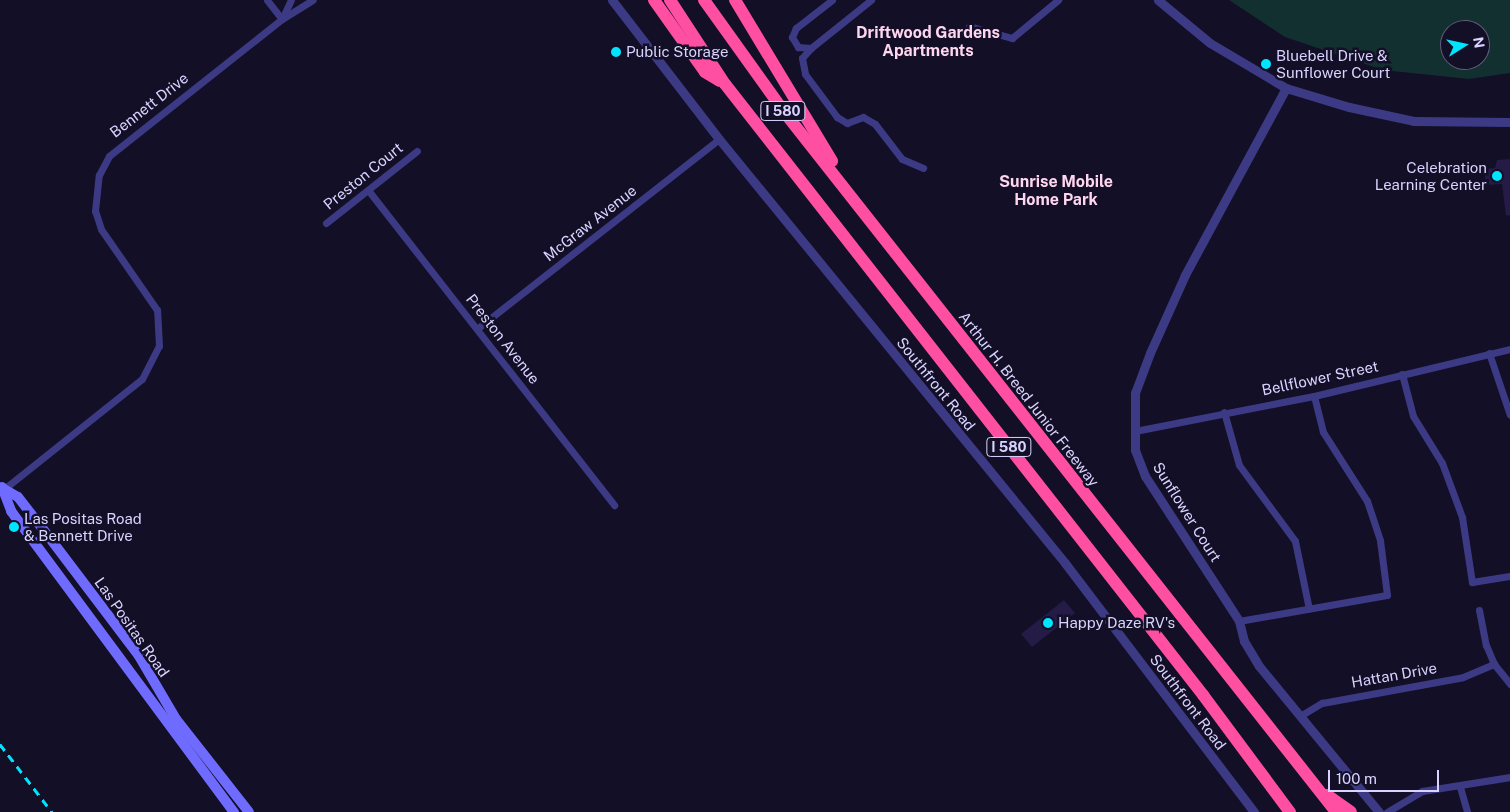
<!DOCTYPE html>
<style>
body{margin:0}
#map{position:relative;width:1510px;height:812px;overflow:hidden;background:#130f26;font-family:"Public Sans",sans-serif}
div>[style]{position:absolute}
.green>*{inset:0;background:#12302f}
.building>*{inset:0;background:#241b47}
.minor>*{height:7px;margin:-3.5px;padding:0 3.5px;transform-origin:3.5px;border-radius:3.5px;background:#3d3a85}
.tertiary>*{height:9px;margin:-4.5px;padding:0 4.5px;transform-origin:4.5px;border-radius:4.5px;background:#3d3a85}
.secondary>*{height:10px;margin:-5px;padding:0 5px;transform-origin:5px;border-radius:5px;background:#6f6bff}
.motorway>*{height:12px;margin:-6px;padding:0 6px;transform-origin:6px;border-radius:6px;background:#ff4fa3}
.rail>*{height:2.5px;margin-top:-1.25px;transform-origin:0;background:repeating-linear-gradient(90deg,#00e5ff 0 8px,transparent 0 14px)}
.dots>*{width:14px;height:14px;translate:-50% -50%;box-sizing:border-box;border:2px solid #130f26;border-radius:50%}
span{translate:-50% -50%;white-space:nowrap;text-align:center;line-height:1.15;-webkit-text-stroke:5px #130f26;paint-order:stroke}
.shield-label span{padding:1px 4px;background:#130f26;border:1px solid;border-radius:4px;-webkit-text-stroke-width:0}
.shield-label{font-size:14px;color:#d9d4ff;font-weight:700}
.poi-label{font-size:15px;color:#d9d4ff}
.left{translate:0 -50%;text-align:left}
.right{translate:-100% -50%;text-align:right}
.street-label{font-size:15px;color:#d9d4ff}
.neighbourhood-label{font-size:16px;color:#ffd6f0;font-weight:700}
.north{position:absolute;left:1440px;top:20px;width:50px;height:50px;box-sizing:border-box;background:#130f26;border:1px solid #625e7d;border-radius:50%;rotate:80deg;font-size:14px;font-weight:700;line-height:20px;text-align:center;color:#d9d4ff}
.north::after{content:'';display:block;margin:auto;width:18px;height:22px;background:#00e5ff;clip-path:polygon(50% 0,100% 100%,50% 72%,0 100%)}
.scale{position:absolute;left:1328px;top:770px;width:111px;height:22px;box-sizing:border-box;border:2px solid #d9d4ff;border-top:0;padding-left:6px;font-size:15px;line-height:18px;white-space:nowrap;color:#d9d4ff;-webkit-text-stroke:4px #130f26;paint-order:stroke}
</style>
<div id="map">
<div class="green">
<div style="clip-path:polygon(evenodd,1229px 0,1510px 0,1510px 73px,1469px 79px,1383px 70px,1285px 37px,1229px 0,1450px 30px,1480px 30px,1480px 60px,1450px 60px,1450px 30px)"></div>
</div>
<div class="building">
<div style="clip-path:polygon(1510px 159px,1510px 215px,1506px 216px,1502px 184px,1486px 185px,1484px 169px,1495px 168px,1497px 160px)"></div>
<div style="clip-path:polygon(1064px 600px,1075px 613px,1032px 647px,1021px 634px)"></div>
</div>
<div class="minor">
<div style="left:267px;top:0;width:24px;rotate:52deg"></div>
<div style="left:832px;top:0;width:46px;rotate:142.1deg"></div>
<div style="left:796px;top:28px;width:10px;rotate:114deg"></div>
<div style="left:792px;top:37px;width:12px;rotate:59deg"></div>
<div style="left:798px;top:47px;width:13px;rotate:4deg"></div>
<div style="left:811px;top:48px;width:77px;rotate:-38.7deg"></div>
<div style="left:282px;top:19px;width:21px;rotate:-65deg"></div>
<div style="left:969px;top:26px;width:45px;rotate:15.6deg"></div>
<div style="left:1012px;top:38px;width:60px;rotate:-39.6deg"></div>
<div style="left:811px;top:48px;width:13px;rotate:132deg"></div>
<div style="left:802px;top:58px;width:16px;rotate:79deg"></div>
<div style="left:805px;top:74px;width:54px;rotate:53.3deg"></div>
<div style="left:837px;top:117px;width:12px;rotate:31deg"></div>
<div style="left:847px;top:123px;width:17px;rotate:-21deg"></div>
<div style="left:863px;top:117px;width:14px;rotate:30deg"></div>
<div style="left:875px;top:124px;width:44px;rotate:52.4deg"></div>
<div style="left:902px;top:159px;width:23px;rotate:23deg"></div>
<div style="left:368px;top:190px;width:400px;rotate:52deg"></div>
<div style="left:326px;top:223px;width:116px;rotate:-38.4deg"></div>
<div style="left:478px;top:328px;width:306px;rotate:-38.1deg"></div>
<div style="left:1489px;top:353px;width:65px;rotate:71.3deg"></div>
<div style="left:1402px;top:374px;width:43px;rotate:75.3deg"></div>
<div style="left:1413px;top:416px;width:55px;rotate:58.3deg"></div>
<div style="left:1442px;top:463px;width:58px;rotate:69.7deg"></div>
<div style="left:1462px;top:517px;width:66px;rotate:81.3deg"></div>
<div style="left:1472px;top:582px;width:38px;rotate:-9deg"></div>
<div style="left:1224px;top:412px;width:55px;rotate:74.2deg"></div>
<div style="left:1239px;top:465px;width:94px;rotate:53.6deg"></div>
<div style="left:1295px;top:541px;width:69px;rotate:78.4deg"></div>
<div style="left:1135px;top:431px;width:182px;rotate:-11.1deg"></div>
<div style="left:1314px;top:396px;width:202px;rotate:-13.5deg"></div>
<div style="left:4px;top:489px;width:176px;rotate:-38.6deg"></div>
<div style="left:142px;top:379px;width:37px;rotate:-63deg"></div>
<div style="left:159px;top:346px;width:36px;rotate:-93deg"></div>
<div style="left:157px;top:310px;width:98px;rotate:-124.7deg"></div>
<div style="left:101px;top:229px;width:19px;rotate:-108deg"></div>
<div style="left:95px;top:211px;width:36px;rotate:-84deg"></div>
<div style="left:99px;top:175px;width:21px;rotate:-62deg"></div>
<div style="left:109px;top:156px;width:221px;rotate:-38.4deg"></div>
<div style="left:282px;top:19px;width:36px;rotate:-32deg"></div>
<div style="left:1479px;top:610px;width:36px;rotate:79deg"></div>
<div style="left:1486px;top:645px;width:21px;rotate:67deg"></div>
<div style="left:1494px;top:664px;width:26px;rotate:51deg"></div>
<div style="left:1239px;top:621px;width:150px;rotate:-10deg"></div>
<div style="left:1387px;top:595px;width:55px;rotate:-97.3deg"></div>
<div style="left:1380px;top:540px;width:41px;rotate:-108.4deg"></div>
<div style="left:1367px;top:501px;width:82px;rotate:-122.5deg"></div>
<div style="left:1323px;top:432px;width:37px;rotate:-104deg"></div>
<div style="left:1300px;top:716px;width:26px;rotate:-31deg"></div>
<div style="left:1322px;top:703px;width:143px;rotate:-10.4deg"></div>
<div style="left:1463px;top:677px;width:34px;rotate:-23deg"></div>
<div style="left:1460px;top:787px;width:26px;rotate:74deg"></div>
<div style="left:1387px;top:812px;width:41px;rotate:-31deg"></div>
<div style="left:1422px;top:791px;width:89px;rotate:-9deg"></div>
</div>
<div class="tertiary">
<div style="left:612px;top:0;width:175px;rotate:52.4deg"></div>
<div style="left:719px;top:139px;width:547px;rotate:50.78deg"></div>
<div style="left:1065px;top:563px;width:313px;rotate:52.8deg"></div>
<div style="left:1158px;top:0;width:67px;rotate:39.6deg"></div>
<div style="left:1210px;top:43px;width:88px;rotate:30.6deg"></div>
<div style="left:1286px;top:88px;width:66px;rotate:16.8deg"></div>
<div style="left:1349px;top:107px;width:66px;rotate:12.2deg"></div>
<div style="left:1414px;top:121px;width:96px;rotate:0.6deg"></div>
<div style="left:1286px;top:88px;width:213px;rotate:118.4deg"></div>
<div style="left:1185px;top:275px;width:85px;rotate:114.2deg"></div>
<div style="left:1150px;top:353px;width:43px;rotate:110.6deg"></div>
<div style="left:1135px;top:393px;width:57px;rotate:90deg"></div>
<div style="left:1135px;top:450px;width:28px;rotate:69deg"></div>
<div style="left:1145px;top:476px;width:173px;rotate:57deg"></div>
<div style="left:1239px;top:621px;width:21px;rotate:76deg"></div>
<div style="left:1244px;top:641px;width:29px;rotate:59deg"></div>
<div style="left:1259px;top:666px;width:189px;rotate:50.6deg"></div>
</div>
<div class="secondary">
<div style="left:2px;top:487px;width:26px;rotate:69deg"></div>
<div style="left:11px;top:511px;width:375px;rotate:53.5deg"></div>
<div style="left:4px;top:489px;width:16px;rotate:30deg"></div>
<div style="left:18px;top:497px;width:51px;rotate:52.2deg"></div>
<div style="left:49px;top:537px;width:149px;rotate:52.9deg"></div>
<div style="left:139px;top:656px;width:73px;rotate:59.6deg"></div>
<div style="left:176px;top:719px;width:118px;rotate:51.9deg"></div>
</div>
<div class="motorway">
<div style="left:654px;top:0;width:88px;rotate:54.7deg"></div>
<div style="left:705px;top:72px;width:17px;rotate:31deg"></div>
<div style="left:670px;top:0;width:100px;rotate:56.8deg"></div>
<div style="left:725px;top:84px;width:776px;rotate:51.96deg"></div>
<div style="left:1203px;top:695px;width:146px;rotate:53.4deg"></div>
<div style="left:704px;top:0;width:139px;rotate:54.4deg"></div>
<div style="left:785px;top:113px;width:890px;rotate:51.75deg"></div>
<div style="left:735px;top:0;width:188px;rotate:58.9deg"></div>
<div style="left:1327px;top:795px;width:29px;rotate:35deg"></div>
</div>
<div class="rail">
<div style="left:0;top:744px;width:86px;rotate:52.6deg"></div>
</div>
<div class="dots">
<div style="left:616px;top:52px;background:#00e5ff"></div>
<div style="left:1266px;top:64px;background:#00e5ff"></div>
<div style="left:1497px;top:176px;background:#00e5ff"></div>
<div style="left:14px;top:527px;background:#00e5ff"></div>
<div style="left:1048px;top:623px;background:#00e5ff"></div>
</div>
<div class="shield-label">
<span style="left:783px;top:111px">I 580</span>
<span style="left:1009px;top:447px">I 580</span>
</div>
<div class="poi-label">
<span class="left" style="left:626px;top:52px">Public Storage</span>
<span class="left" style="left:1276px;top:64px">Bluebell Drive &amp;<br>Sunflower Court</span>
<span class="right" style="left:1487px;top:176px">Celebration<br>Learning Center</span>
<span class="left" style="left:24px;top:527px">Las Positas Road<br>&amp; Bennett Drive</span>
<span class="left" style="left:1058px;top:623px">Happy Daze RV's</span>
</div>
<div class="street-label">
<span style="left:149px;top:105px;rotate:-38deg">Bennett Drive</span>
<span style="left:363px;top:176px;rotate:-39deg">Preston Court</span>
<span style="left:590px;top:223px;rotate:-38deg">McGraw Avenue</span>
<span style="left:503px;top:339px;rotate:52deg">Preston Avenue</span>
<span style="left:1320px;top:378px;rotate:-12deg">Bellflower Street</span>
<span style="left:936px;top:384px;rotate:51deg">Southfront Road</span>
<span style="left:1029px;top:399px;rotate:52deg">Arthur H. Breed Junior Freeway</span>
<span style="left:1187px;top:512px;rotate:58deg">Sunflower Court</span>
<span style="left:132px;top:627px;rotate:55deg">Las Positas Road</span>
<span style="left:1394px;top:675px;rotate:-10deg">Hattan Drive</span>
<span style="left:1188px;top:702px;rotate:53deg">Southfront Road</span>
</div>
<div class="neighbourhood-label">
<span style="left:928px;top:42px">Driftwood Gardens<br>Apartments</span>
<span style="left:1056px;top:191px">Sunrise Mobile<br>Home Park</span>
</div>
<div class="north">N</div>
<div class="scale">100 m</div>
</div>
